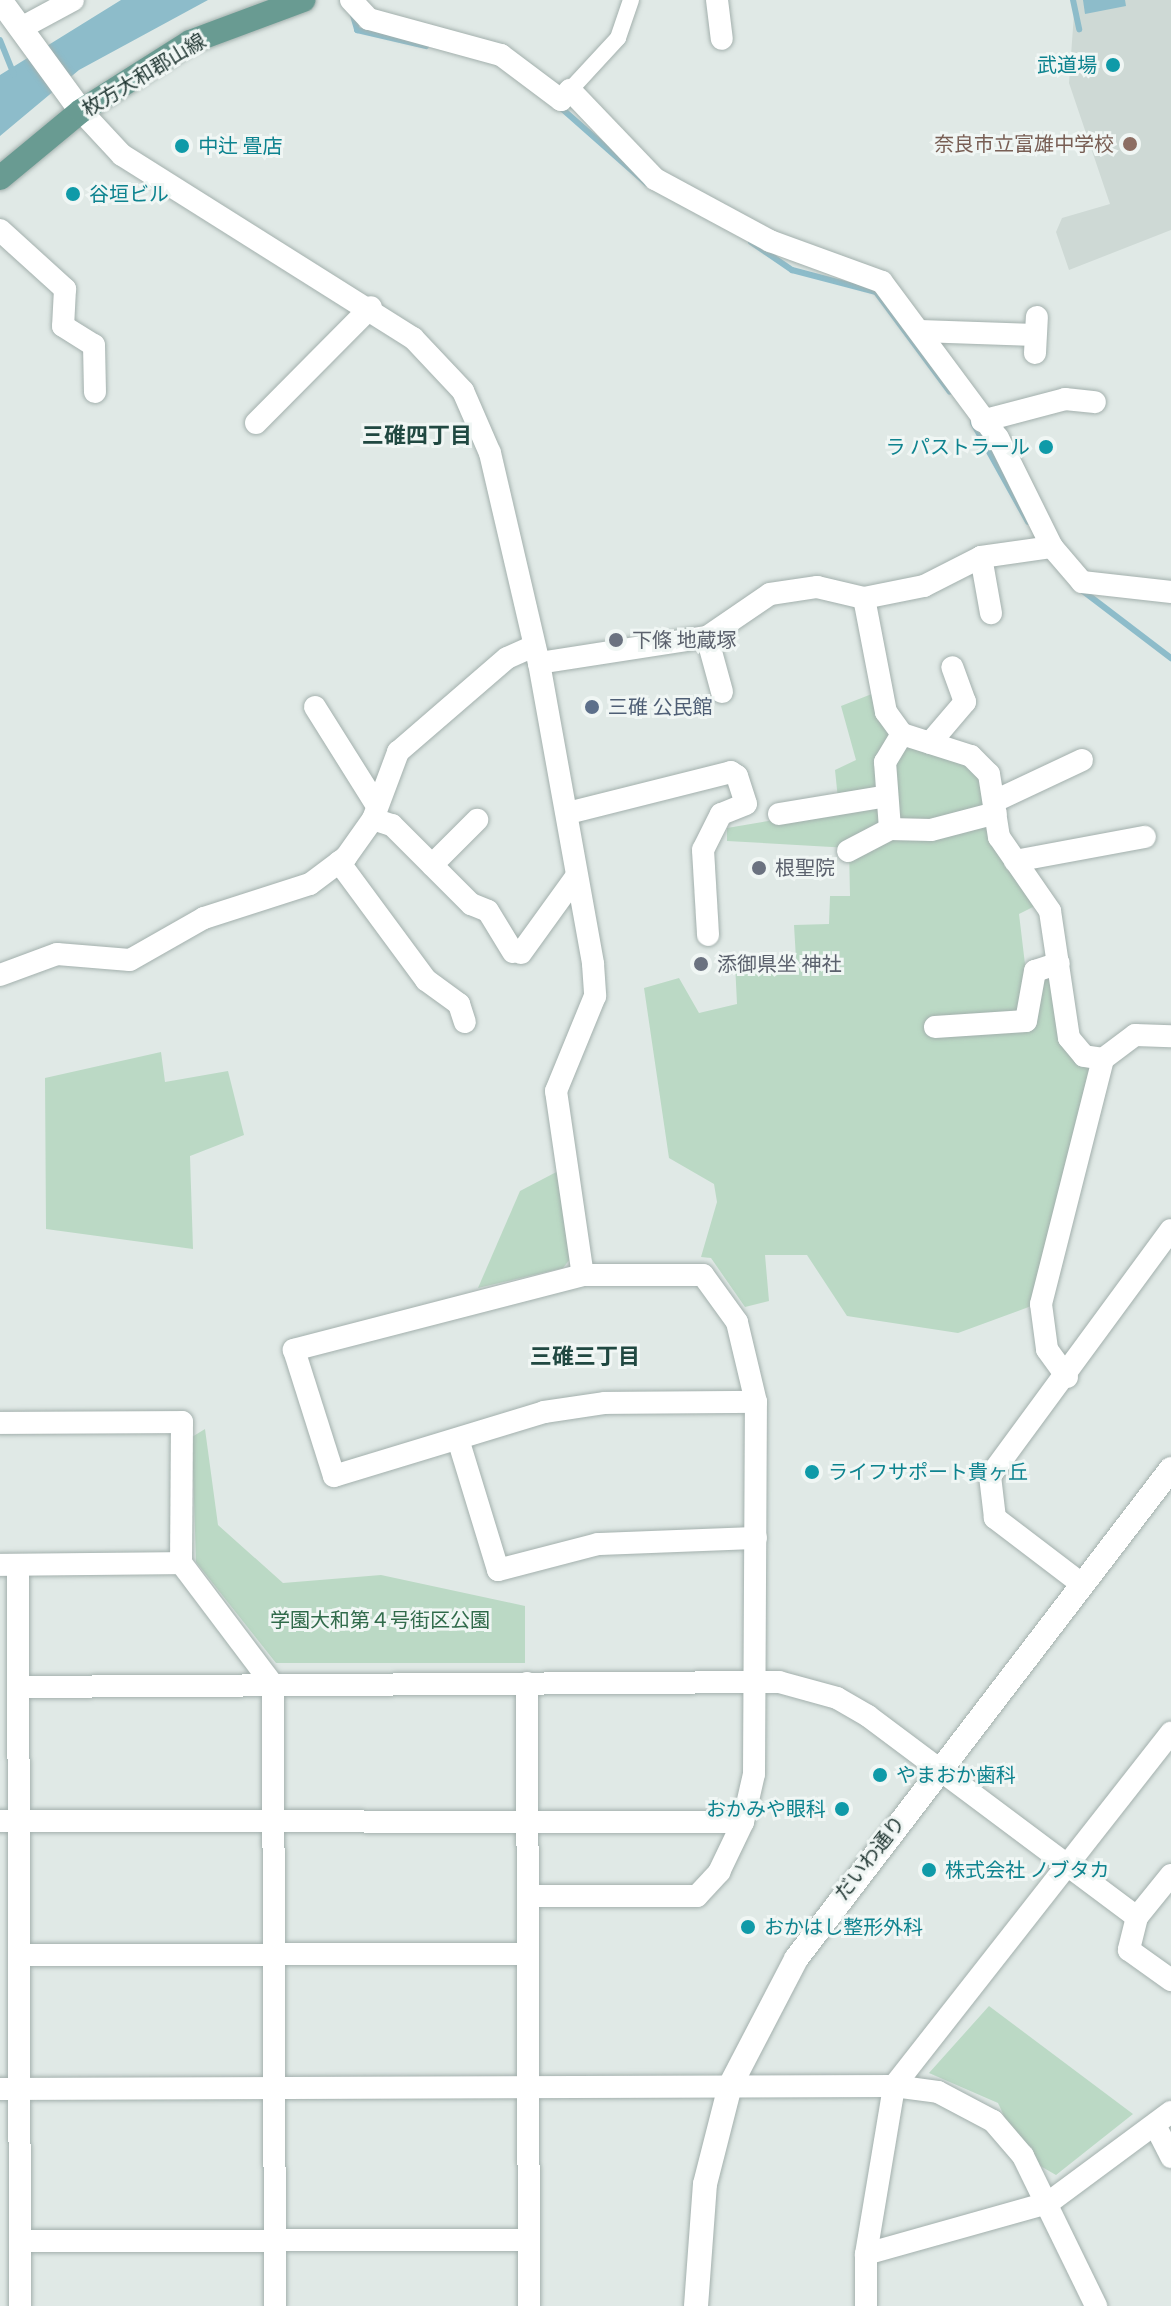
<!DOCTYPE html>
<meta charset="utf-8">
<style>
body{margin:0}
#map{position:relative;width:1171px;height:2306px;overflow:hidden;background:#e0e9e6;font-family:"Roboto Condensed","Noto Sans JP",sans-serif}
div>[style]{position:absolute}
.built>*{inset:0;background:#ced9d5}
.green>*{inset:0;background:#bbd9c5}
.water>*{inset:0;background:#8dbcca}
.stream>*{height:6px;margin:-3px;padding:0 3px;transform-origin:3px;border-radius:3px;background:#8dbcca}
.roads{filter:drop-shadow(0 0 2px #a3b0ad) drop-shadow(0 0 2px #a3b0ad)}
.pedestrian>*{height:16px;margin:-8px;padding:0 8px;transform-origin:8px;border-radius:8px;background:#fff}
.minor>*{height:22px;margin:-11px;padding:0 11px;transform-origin:11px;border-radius:11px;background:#fff}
.tertiary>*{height:24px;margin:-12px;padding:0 12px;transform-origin:12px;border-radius:12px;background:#fff}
.primary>*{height:24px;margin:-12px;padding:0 12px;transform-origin:12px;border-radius:12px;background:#699b92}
.dots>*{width:22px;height:22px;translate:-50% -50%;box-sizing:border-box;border:4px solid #f0f6f4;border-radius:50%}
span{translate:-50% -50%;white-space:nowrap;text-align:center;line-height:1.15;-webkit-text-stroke:6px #f0f6f4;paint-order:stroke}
.culture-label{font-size:20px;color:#0d838f}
.right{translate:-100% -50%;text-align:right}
.left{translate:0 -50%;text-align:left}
.street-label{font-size:20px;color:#223834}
.education-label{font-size:20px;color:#785e54}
.worship-label{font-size:20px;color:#5b616d}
.service-label{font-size:20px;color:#4e5e75}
.park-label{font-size:20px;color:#316b4b}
.neighbourhood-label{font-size:22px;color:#204841;font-weight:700}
</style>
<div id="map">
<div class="built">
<div style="clip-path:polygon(1075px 0,1171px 0,1171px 230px,1069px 270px,1056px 232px,1062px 218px,1110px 204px,1069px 83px)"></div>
</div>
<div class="green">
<div style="clip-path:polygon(877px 692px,882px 714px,976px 767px,1039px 904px,1019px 914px,1027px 981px,1054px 972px,1057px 1018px,1097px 1066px,1034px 1305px,958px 1333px,847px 1316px,807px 1255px,765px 1255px,769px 1301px,745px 1307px,711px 1258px,701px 1257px,717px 1202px,714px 1184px,669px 1158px,644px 988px,679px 978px,699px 1013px,737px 1004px,735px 963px,796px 959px,794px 925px,829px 924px,830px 896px,850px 896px,849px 848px,727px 841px,727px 828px,839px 809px,835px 770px,856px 760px,841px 706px)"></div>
<div style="clip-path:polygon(161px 1052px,165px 1082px,228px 1071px,244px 1135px,190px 1156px,193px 1249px,46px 1229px,45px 1078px)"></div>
<div style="clip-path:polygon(564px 1168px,574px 1254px,563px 1268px,478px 1288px,520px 1191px)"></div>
<div style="clip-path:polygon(205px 1429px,218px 1525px,283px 1583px,381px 1575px,525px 1606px,525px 1663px,276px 1663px,196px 1562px,192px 1437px)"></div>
<div style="clip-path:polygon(989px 2006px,1133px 2114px,1056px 2175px,1023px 2156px,998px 2103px,929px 2073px)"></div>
</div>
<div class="water">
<div style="clip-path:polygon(121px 0,208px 0,79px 70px,0 136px,0 75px)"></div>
<div style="clip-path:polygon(1083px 0,1125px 0,1126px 6px,1085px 14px)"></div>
</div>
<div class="stream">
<div style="left:1073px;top:0;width:30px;rotate:78deg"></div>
<div style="left:352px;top:12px;width:19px;rotate:74deg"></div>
<div style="left:357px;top:30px;width:71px;rotate:13.1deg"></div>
<div style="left:0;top:40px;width:37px;rotate:68deg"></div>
<div style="left:560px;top:107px;width:116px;rotate:41.5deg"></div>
<div style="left:751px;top:242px;width:50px;rotate:34.3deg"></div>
<div style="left:792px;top:270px;width:87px;rotate:14.7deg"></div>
<div style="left:876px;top:292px;width:124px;rotate:53.5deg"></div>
<div style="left:973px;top:423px;width:113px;rotate:60.9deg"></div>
<div style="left:1079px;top:588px;width:116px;rotate:37.3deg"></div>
</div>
<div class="roads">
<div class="pedestrian">
<div style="left:570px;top:90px;width:71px;rotate:-47.3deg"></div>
<div style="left:618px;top:38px;width:40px;rotate:-71.1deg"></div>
</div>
<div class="minor">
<div style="left:351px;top:0;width:26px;rotate:47deg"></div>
<div style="left:369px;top:19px;width:137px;rotate:15.3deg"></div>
<div style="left:501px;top:55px;width:75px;rotate:36.9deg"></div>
<div style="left:561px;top:100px;width:13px;rotate:-48deg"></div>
<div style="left:570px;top:90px;width:123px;rotate:46.3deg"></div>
<div style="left:655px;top:179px;width:131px;rotate:28.3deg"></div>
<div style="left:770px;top:241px;width:119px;rotate:20.1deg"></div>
<div style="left:882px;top:282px;width:194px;rotate:53.4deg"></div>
<div style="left:998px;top:438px;width:122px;rotate:63.6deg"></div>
<div style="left:1052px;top:547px;width:46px;rotate:49.4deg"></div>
<div style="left:1082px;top:582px;width:90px;rotate:6.4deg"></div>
<div style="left:717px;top:0;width:39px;rotate:83deg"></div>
<div style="left:21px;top:28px;width:59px;rotate:-28.3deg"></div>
<div style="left:81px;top:111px;width:60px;rotate:47deg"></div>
<div style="left:122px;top:155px;width:344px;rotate:32.2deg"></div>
<div style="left:413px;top:338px;width:73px;rotate:46.7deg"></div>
<div style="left:463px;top:391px;width:68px;rotate:66.5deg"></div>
<div style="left:490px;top:453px;width:216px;rotate:76.9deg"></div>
<div style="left:539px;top:663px;width:306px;rotate:79.8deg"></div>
<div style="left:593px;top:964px;width:32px;rotate:86deg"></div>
<div style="left:595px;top:996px;width:103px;rotate:112.3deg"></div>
<div style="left:556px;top:1091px;width:186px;rotate:81.7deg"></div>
<div style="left:0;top:230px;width:88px;rotate:42.2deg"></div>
<div style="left:65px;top:289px;width:37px;rotate:93deg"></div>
<div style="left:63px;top:326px;width:36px;rotate:32deg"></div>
<div style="left:94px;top:345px;width:47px;rotate:88.8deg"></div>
<div style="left:920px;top:331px;width:115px;rotate:2deg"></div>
<div style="left:1035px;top:353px;width:36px;rotate:-87deg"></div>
<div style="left:982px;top:421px;width:86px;rotate:-14.8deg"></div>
<div style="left:1065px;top:399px;width:30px;rotate:6deg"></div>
<div style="left:256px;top:423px;width:163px;rotate:-45.2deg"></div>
<div style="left:981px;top:557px;width:57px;rotate:79.9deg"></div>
<div style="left:864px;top:598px;width:116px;rotate:79.1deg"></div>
<div style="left:886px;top:712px;width:27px;rotate:54deg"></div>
<div style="left:902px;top:734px;width:72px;rotate:17.7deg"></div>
<div style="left:971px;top:756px;width:25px;rotate:45deg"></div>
<div style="left:989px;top:774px;width:64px;rotate:81deg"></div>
<div style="left:999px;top:837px;width:90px;rotate:55.4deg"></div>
<div style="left:1050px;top:911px;width:128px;rotate:81.5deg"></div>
<div style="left:1069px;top:1038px;width:23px;rotate:50deg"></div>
<div style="left:1084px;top:1056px;width:19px;rotate:9deg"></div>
<div style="left:707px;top:637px;width:57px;rotate:74.7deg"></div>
<div style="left:539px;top:663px;width:170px;rotate:-8.8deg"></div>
<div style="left:707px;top:637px;width:76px;rotate:-34.3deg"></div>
<div style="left:770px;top:594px;width:48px;rotate:-8.5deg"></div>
<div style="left:817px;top:587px;width:48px;rotate:13.2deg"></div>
<div style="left:864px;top:598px;width:61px;rotate:-11.3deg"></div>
<div style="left:924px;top:586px;width:64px;rotate:-27deg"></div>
<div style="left:981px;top:557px;width:72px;rotate:-8deg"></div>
<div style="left:315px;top:707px;width:117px;rotate:57.9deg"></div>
<div style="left:902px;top:734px;width:33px;rotate:121deg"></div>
<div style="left:885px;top:762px;width:67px;rotate:85.7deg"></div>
<div style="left:890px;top:829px;width:41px;rotate:1.4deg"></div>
<div style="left:931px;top:830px;width:67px;rotate:-14.7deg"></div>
<div style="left:930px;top:743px;width:54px;rotate:-49.5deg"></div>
<div style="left:965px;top:702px;width:37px;rotate:-110deg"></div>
<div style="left:997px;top:800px;width:94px;rotate:-25.2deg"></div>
<div style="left:568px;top:813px;width:168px;rotate:-14.1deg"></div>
<div style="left:731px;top:772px;width:7px;rotate:34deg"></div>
<div style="left:737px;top:776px;width:29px;rotate:72deg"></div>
<div style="left:746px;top:804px;width:27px;rotate:158deg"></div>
<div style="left:721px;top:814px;width:40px;rotate:116.6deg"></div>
<div style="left:703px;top:850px;width:85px;rotate:86.6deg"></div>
<div style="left:779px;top:814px;width:104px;rotate:-9.4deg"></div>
<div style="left:373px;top:819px;width:20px;rotate:18deg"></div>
<div style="left:392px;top:825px;width:112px;rotate:45deg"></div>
<div style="left:471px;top:904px;width:18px;rotate:22deg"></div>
<div style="left:488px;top:911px;width:48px;rotate:58.6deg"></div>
<div style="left:848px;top:851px;width:47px;rotate:-27.6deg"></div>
<div style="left:1015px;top:861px;width:132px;rotate:-10.5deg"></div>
<div style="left:339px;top:862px;width:147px;rotate:53.6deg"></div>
<div style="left:426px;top:980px;width:41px;rotate:36deg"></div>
<div style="left:459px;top:1004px;width:19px;rotate:72deg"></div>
<div style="left:432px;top:865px;width:64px;rotate:-45deg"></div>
<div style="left:521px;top:953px;width:92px;rotate:-54.2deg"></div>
<div style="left:0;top:975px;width:61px;rotate:-20.2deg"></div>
<div style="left:57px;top:954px;width:73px;rotate:4.7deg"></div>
<div style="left:130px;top:960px;width:85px;rotate:-29.6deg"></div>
<div style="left:204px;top:918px;width:111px;rotate:-17.8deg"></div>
<div style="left:310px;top:884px;width:45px;rotate:-36.9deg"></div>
<div style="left:346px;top:857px;width:47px;rotate:-54.6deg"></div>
<div style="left:373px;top:819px;width:72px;rotate:-69.5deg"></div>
<div style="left:398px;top:752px;width:144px;rotate:-40.8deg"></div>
<div style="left:507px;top:658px;width:30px;rotate:-24deg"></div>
<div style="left:935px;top:1027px;width:91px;rotate:-3.8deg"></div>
<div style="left:1026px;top:1021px;width:51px;rotate:-79.8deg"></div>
<div style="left:1035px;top:971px;width:25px;rotate:-18deg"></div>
<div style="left:1067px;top:1377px;width:34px;rotate:-126deg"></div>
<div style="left:1047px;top:1349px;width:45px;rotate:-97.6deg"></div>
<div style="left:1041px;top:1304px;width:253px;rotate:-75.8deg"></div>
<div style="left:1103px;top:1059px;width:40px;rotate:-37deg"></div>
<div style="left:1135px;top:1035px;width:36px;rotate:2deg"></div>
<div style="left:0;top:1423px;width:182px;rotate:-0.3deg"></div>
<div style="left:182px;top:1422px;width:141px;rotate:90.4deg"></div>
<div style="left:458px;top:1439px;width:137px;rotate:73deg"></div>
<div style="left:498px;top:1570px;width:103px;rotate:-14.6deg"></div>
<div style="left:598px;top:1544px;width:158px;rotate:-2.2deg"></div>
<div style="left:0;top:1565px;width:181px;rotate:-0.6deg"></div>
<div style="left:181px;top:1563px;width:153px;rotate:53deg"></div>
<div style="left:273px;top:1685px;width:621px;rotate:89.82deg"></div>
<div style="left:18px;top:1565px;width:741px;rotate:89.85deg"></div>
<div style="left:1083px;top:1585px;width:111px;rotate:-142.7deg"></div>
<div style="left:995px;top:1518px;width:42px;rotate:-96.8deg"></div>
<div style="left:990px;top:1476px;width:305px;rotate:-53.7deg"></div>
<div style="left:527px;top:1683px;width:623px;rotate:89.82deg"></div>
<div style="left:18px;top:1687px;width:761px;rotate:-0.38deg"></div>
<div style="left:779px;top:1682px;width:60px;rotate:15.4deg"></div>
<div style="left:837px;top:1698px;width:36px;rotate:30deg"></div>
<div style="left:868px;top:1716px;width:336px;rotate:36.8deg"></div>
<div style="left:1137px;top:1917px;width:54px;rotate:-51deg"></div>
<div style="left:0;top:1821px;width:743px;rotate:0.08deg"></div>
<div style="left:528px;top:1896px;width:169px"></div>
<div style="left:697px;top:1896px;width:33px;rotate:-47deg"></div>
<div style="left:719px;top:1872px;width:55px;rotate:-64.4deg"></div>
<div style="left:743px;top:1822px;width:49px;rotate:-77.1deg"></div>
<div style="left:754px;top:1774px;width:372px;rotate:-89.7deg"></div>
<div style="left:756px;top:1402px;width:82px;rotate:-103.4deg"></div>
<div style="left:737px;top:1322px;width:58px;rotate:-125.9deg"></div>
<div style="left:703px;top:1275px;width:120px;rotate:180deg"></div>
<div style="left:583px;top:1275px;width:299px;rotate:165.5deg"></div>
<div style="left:294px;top:1350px;width:132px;rotate:72.4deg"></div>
<div style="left:334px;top:1476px;width:220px;rotate:-16.9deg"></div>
<div style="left:544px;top:1412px;width:62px;rotate:-8.4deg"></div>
<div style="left:605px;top:1403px;width:151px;rotate:-0.4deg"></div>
<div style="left:1137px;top:1917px;width:34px;rotate:104deg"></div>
<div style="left:1129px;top:1950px;width:52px;rotate:35.5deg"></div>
<div style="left:19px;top:1955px;width:509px;rotate:-0.11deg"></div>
<div style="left:0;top:2089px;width:894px;rotate:-0.19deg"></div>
<div style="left:894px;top:2086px;width:44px;rotate:7.8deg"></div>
<div style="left:938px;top:2092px;width:62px;rotate:27.8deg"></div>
<div style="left:993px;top:2121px;width:46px;rotate:49.4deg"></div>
<div style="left:1023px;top:2156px;width:167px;rotate:64deg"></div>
<div style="left:1155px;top:2125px;width:36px;rotate:63deg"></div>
<div style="left:20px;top:2241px;width:509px;rotate:-0.11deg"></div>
<div style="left:866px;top:2254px;width:189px;rotate:-15.7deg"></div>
<div style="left:1048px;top:2203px;width:153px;rotate:-36.5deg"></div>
<div style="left:866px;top:2306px;width:52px;rotate:-90deg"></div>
<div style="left:866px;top:2254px;width:170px;rotate:-80.5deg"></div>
<div style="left:894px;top:2086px;width:449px;rotate:-51.9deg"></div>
</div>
<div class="tertiary">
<div style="left:0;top:0;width:137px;rotate:53.9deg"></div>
<div style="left:696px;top:2306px;width:122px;rotate:-85.8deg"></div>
<div style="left:705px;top:2184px;width:101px;rotate:-75.7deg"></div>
<div style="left:730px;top:2086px;width:143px;rotate:-62.5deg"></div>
<div style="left:796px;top:1959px;width:617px;rotate:-52.57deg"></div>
</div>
<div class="primary">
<div style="left:0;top:178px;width:105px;rotate:-39.6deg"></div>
<div style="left:81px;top:111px;width:129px;rotate:-32.3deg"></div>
<div style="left:190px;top:42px;width:121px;rotate:-20.4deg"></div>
</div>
</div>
<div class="dots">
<div style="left:1113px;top:65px;background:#0f9aa8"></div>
<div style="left:1130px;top:144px;background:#8d6e63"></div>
<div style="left:182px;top:146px;background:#0f9aa8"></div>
<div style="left:73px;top:194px;background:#0f9aa8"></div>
<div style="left:1046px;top:447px;background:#0f9aa8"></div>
<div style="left:616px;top:640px;background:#6b7280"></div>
<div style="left:592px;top:707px;background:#5c6f8a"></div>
<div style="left:759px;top:868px;background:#6b7280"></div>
<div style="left:701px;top:964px;background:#6b7280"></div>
<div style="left:812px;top:1472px;background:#0f9aa8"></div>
<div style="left:880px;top:1775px;background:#0f9aa8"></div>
<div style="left:842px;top:1809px;background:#0f9aa8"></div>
<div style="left:929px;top:1870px;background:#0f9aa8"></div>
<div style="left:748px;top:1927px;background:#0f9aa8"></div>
</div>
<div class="culture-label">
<span class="right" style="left:1097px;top:65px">武道場</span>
<span class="left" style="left:198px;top:146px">中辻 畳店</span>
<span class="left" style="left:89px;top:194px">谷垣ビル</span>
<span class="right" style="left:1030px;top:447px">ラ パストラール</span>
<span class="left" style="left:828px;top:1472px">ライフサポート貴ヶ丘</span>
<span class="left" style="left:896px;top:1775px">やまおか歯科</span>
<span class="right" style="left:826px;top:1809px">おかみや眼科</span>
<span class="left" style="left:945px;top:1870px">株式会社 ノブタカ</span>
<span class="left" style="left:764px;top:1927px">おかはし整形外科</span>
</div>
<div class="street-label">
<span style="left:144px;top:75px;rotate:-31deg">枚方大和郡山線</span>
<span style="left:870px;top:1858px;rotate:-52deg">だいわ通り</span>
</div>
<div class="education-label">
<span class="right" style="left:1114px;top:144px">奈良市立富雄中学校</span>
</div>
<div class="worship-label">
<span class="left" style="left:632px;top:640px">下條 地蔵塚</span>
<span class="left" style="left:775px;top:868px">根聖院</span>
<span class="left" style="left:717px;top:964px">添御県坐 神社</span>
</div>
<div class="service-label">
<span class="left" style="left:608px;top:707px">三碓 公民館</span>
</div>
<div class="park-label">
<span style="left:380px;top:1620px">学園大和第４号街区公園</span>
</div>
<div class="neighbourhood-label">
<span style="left:417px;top:436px">三碓四丁目</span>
<span style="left:585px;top:1357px">三碓三丁目</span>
</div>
</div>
